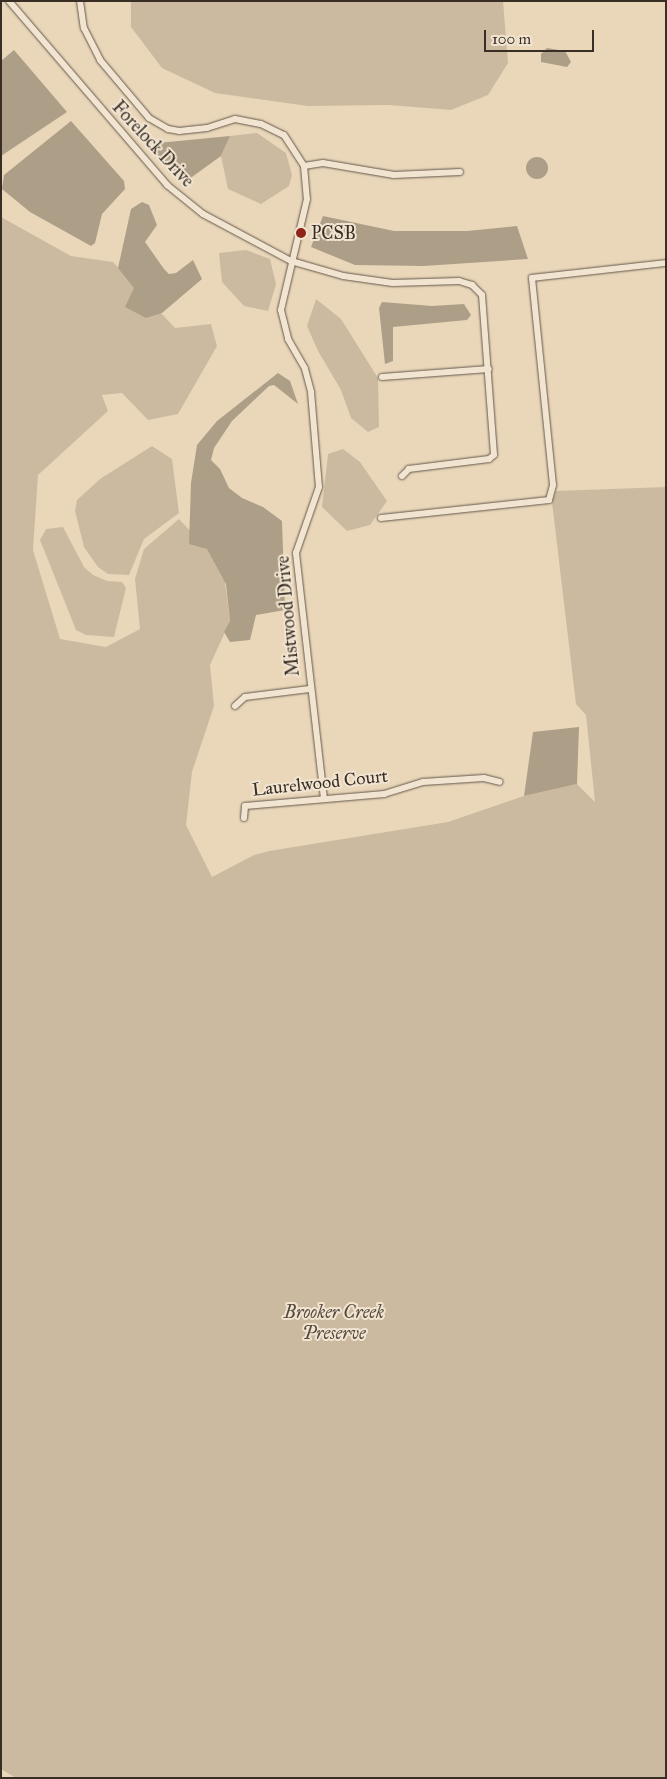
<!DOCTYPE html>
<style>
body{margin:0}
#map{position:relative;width:667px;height:1779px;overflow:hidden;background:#ead7ba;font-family:"IM FELL Great Primer",serif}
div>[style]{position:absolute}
.green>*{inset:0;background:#ccbaa0}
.water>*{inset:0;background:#ad9e87}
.round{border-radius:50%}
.roads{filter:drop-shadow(0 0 1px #64584a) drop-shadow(0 0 1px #64584a)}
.street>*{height:6px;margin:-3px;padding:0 3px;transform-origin:3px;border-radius:3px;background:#f1e5d2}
.dots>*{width:14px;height:14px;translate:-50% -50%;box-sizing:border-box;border:2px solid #f1e5d2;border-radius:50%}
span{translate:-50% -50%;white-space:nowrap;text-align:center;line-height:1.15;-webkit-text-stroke:4px #f1e5d2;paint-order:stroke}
.street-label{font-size:18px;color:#382e24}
.poi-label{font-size:18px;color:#382e24}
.left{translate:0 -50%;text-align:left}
.park-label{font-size:18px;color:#564a3d;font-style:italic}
.frame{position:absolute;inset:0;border:2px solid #382e24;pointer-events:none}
.scale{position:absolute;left:484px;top:30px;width:110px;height:22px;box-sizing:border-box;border:2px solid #382e24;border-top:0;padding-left:6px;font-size:15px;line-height:18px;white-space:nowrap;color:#382e24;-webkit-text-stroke:4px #f1e5d2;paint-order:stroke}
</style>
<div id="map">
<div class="green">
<div style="clip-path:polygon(131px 1px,503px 1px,508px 63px,488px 95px,451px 110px,389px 105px,308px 106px,215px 93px,162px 68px,131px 27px)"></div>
<div style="clip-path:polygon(257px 133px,286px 153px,292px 175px,289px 186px,261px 204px,228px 189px,221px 156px,230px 136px)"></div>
<div style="clip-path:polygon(1px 217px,71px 256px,113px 262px,175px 328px,211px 324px,217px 346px,178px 414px,148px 420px,122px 393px,102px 395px,108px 411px,38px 475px,33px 550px,60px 639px,106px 647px,140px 629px,135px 579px,144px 549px,179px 519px,223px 566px,230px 621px,210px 665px,214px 706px,192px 772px,186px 825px,212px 877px,254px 855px,269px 851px,448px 822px,524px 796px,577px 784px,595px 802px,586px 715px,576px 704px,552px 502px,556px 491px,666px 487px,666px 1778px,16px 1778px,1px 1769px)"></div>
<div style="clip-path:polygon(246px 250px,270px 259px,276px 284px,268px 311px,244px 306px,222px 282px,219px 253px)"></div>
<div style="clip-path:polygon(316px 299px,341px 319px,378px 378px,379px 427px,368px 432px,351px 418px,341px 390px,318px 351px,307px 326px)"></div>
<div style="clip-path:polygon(152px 446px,172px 459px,179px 513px,144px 539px,129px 575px,108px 574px,98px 567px,84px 547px,75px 511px,77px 500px,100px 479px)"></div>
<div style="clip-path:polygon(343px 449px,360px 462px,387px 501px,370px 525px,347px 531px,322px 507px,328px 454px)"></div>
<div style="clip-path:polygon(63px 527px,84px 567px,93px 575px,107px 581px,122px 582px,126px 588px,114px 637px,86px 635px,76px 630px,40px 540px,46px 529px)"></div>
</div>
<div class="water">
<div style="clip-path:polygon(547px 48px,565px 51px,571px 62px,567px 67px,541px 62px,541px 54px)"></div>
<div style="clip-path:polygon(14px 50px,67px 112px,1px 156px,1px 61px)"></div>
<div style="clip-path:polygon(71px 121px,124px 181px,125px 189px,102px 214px,95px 243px,91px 246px,30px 212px,2px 189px,4px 175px)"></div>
<div style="clip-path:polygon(230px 136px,221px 156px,185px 182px,151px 148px,158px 143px)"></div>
<div class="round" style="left:526px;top:157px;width:22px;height:22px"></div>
<div style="clip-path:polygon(142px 202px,149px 205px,157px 225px,145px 242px,164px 269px,169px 274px,176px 273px,193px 260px,202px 279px,162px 313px,146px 318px,125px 307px,134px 288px,118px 268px,131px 209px)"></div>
<div style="clip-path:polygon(323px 216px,394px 231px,467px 231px,517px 226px,528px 259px,424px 266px,355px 265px,311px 247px)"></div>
<div style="clip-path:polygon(382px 302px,432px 306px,464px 304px,471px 315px,467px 320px,393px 327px,393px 361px,385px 364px,379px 308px)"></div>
<div style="clip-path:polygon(278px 373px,290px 381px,298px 404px,274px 385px,269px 386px,232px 421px,214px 448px,211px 460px,220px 469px,229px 488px,242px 498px,263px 507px,282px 521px,285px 610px,256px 615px,250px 640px,230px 642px,224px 632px,230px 621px,226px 584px,207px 549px,189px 544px,191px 483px,197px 445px,217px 421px)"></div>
<div style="clip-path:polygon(579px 727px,577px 784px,524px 796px,533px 732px)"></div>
</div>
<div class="roads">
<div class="street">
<div style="left:9px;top:1px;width:243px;rotate:49.3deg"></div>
<div style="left:167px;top:185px;width:46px;rotate:38.9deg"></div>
<div style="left:203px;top:214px;width:100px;rotate:28.1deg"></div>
<div style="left:291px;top:261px;width:54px;rotate:16.1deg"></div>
<div style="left:343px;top:276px;width:50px;rotate:8deg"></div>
<div style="left:393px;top:283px;width:66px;rotate:-1.7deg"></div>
<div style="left:459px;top:281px;width:14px;rotate:17deg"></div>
<div style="left:472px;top:285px;width:14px;rotate:45deg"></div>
<div style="left:482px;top:295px;width:160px;rotate:85.7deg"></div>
<div style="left:494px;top:455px;width:6px;rotate:141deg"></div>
<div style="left:489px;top:459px;width:81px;rotate:172.9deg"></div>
<div style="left:409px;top:469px;width:10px;rotate:135deg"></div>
<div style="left:80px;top:1px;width:27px;rotate:82deg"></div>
<div style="left:84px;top:28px;width:36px;rotate:63deg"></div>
<div style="left:100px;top:60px;width:76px;rotate:49.8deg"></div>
<div style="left:149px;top:118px;width:22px;rotate:30deg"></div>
<div style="left:168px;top:129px;width:11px;rotate:10deg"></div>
<div style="left:179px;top:131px;width:28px;rotate:-6deg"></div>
<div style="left:207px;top:128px;width:29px;rotate:-18deg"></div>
<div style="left:235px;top:119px;width:26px;rotate:11deg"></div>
<div style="left:261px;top:124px;width:25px;rotate:26deg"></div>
<div style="left:284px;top:135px;width:37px;rotate:57deg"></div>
<div style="left:304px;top:166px;width:33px;rotate:85deg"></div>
<div style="left:307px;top:199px;width:114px;rotate:103.2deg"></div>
<div style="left:281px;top:310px;width:30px;rotate:76deg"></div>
<div style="left:288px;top:339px;width:34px;rotate:60deg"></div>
<div style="left:305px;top:369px;width:24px;rotate:75deg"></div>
<div style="left:311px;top:392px;width:95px;rotate:85.2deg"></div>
<div style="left:319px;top:487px;width:70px;rotate:109.2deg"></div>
<div style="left:296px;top:553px;width:247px;rotate:83.5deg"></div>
<div style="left:304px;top:166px;width:19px;rotate:-9deg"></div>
<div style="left:323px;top:163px;width:72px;rotate:9.6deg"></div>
<div style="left:394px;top:175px;width:66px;rotate:-2.6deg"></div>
<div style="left:382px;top:377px;width:107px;rotate:-4.3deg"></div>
<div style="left:381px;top:518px;width:169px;rotate:-6.1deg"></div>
<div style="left:549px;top:500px;width:16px;rotate:-75deg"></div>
<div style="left:553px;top:485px;width:208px;rotate:-95.8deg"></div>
<div style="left:532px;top:278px;width:135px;rotate:-6.4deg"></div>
<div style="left:235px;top:706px;width:13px;rotate:-42deg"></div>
<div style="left:245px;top:697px;width:65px;rotate:-7deg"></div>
<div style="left:244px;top:818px;width:12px;rotate:-85deg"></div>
<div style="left:245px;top:806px;width:140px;rotate:-4.9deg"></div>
<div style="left:384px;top:794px;width:41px;rotate:-17.1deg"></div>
<div style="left:423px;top:782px;width:61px;rotate:-3.8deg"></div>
<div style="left:484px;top:778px;width:16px;rotate:14deg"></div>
</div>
</div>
<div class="dots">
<div style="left:301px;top:233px;background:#8f2418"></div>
</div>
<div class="street-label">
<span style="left:153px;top:144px;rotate:47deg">Forelock Drive</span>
<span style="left:288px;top:616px;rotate:-95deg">Mistwood Drive</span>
<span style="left:320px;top:783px;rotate:-6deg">Laurelwood Court</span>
</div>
<div class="poi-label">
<span class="left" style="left:311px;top:233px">PCSB</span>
</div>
<div class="park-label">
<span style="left:334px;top:1323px">Brooker Creek<br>Preserve</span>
</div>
<div class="frame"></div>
<div class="scale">100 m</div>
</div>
